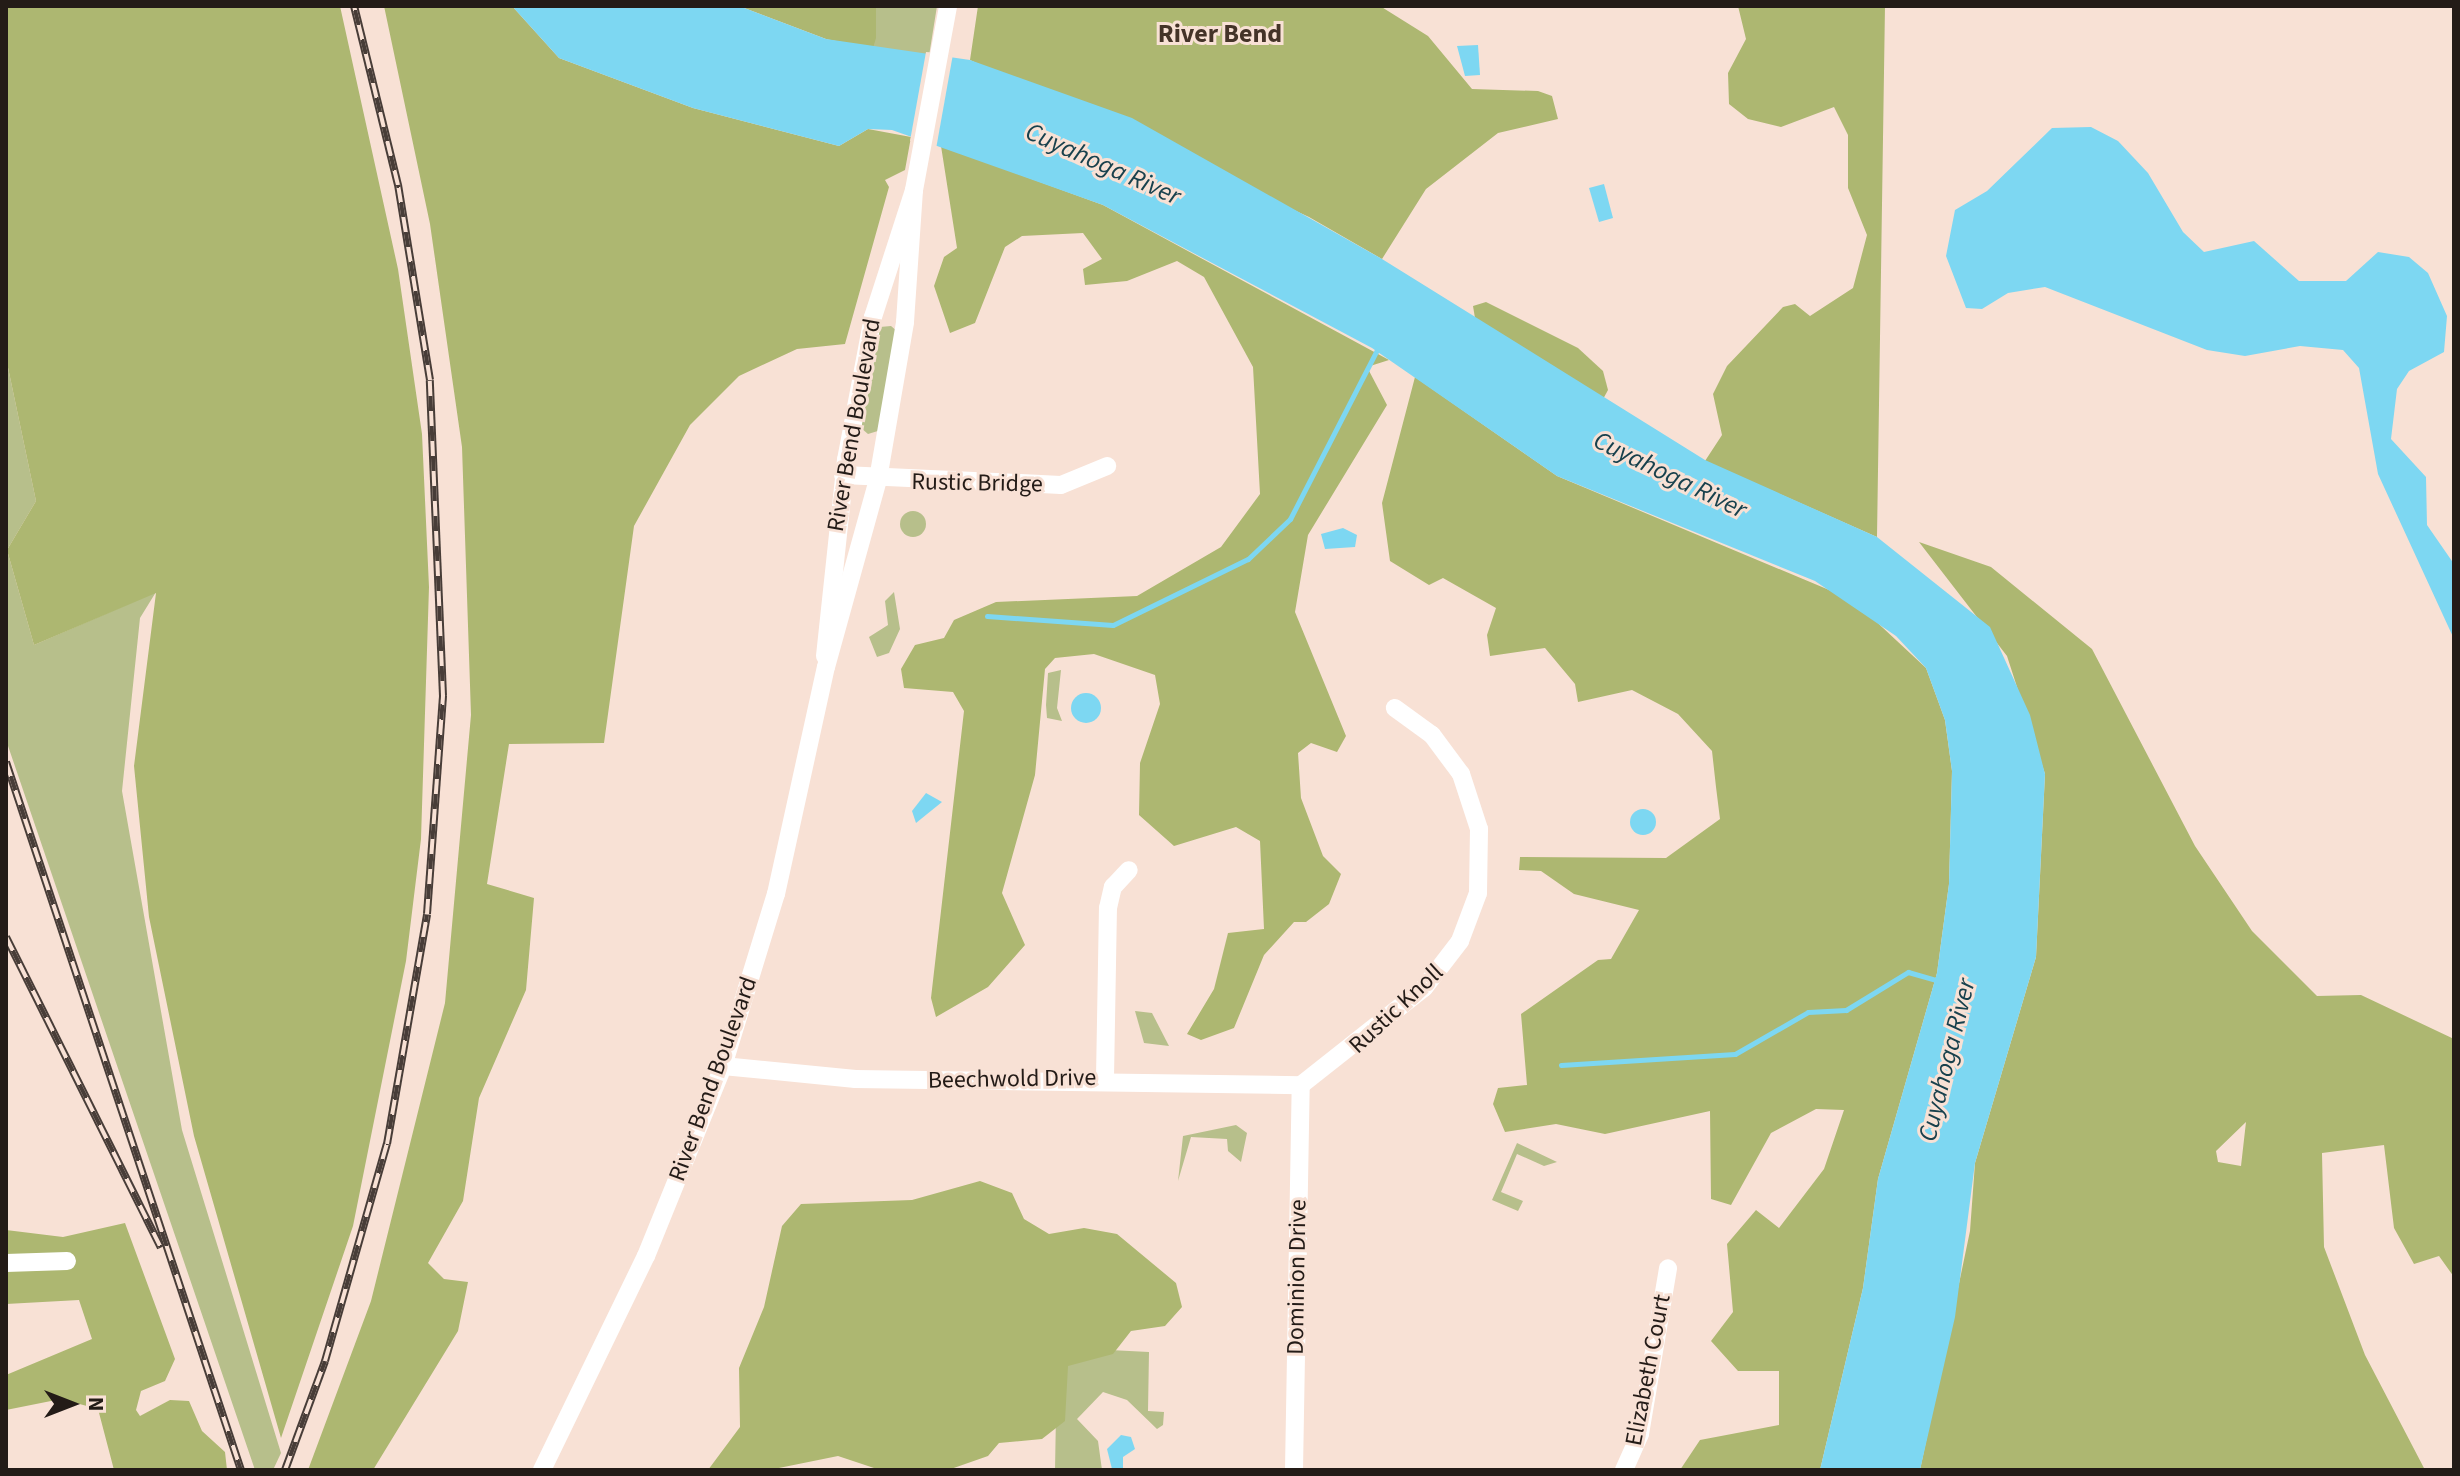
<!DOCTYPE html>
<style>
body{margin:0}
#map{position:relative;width:2460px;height:1476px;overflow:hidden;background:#f8e1d5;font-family:"Source Sans 3",sans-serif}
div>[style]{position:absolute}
.green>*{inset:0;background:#b7bf8b}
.round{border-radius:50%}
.forest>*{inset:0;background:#adb771}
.water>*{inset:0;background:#7dd7f2}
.pier>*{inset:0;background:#f8e1d5}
.stream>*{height:5px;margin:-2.5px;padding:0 2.5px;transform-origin:2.5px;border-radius:2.5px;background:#7dd7f2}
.minor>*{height:18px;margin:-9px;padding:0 9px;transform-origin:9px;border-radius:9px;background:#fff}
.rail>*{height:8px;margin-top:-4px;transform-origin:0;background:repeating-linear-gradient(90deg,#f8e1d5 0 15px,#483d38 0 30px);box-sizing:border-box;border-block:2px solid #483d38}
span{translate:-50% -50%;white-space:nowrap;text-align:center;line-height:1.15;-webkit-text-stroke:6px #f8e1d5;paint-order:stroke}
.street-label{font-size:24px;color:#231b17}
.neighbourhood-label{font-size:26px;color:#443328;font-weight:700}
.water-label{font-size:26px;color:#18414d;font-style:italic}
.frame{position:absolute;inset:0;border:8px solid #231b17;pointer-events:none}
.north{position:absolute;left:32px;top:1364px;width:80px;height:80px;-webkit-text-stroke:6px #f8e1d5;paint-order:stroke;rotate:90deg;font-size:22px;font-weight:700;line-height:32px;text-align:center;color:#231b17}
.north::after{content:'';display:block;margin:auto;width:28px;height:36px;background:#231b17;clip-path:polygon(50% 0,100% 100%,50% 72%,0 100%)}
</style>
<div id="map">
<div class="green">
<div style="clip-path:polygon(825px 6px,937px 6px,929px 56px,826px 39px)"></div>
<div style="clip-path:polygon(891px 326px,898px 332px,881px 430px,868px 434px,861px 428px,880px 327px)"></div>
<div style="clip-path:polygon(6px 358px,36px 501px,7px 550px,34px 645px,156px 592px,140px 618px,122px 791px,182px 1130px,281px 1453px,273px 1470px,255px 1470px,6px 740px)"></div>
<div class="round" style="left:900px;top:511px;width:26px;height:26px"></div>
<div style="clip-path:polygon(894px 592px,900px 629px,889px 653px,877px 657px,869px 637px,888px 625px,885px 601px)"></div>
<div style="clip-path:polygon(1061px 670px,1057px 708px,1062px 721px,1047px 718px,1046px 705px,1048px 673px)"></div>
<div style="clip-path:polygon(1135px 1011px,1152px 1013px,1169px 1046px,1144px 1043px)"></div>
<div style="clip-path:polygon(1236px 1125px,1247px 1133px,1241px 1162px,1228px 1151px,1227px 1139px,1191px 1137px,1178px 1181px,1183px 1136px)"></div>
<div style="clip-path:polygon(1517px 1143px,1557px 1162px,1544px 1166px,1517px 1154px,1501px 1192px,1523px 1201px,1518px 1211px,1492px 1200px)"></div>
<div style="clip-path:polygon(1090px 1349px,1149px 1352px,1148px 1411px,1164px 1412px,1163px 1425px,1157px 1429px,1127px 1400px,1103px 1392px,1077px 1419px,1098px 1441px,1102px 1470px,1055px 1470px,1057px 1358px)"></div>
</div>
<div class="forest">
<div style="clip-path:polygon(6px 6px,340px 6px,398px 269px,422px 434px,429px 587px,421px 839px,406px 961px,353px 1226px,281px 1438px,194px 1136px,149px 917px,134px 766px,156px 593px,34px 645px,7px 550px,36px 501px,6px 358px)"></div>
<div style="clip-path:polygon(384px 6px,512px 6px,559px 58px,693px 108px,839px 146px,868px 129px,911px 137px,905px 170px,885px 180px,889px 187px,845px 344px,797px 349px,739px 376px,690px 425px,634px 526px,604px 743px,509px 744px,487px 884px,534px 898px,526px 990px,479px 1098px,463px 1201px,428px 1263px,444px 1279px,468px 1282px,458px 1331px,373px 1470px,308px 1470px,371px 1301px,445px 1003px,471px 715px,462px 447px,430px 224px)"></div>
<div style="clip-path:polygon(739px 6px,876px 6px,876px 38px,873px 48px,826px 39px)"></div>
<div style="clip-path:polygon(978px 6px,1380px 6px,1428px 36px,1472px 89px,1538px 91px,1552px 96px,1558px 119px,1498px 133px,1426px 189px,1382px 259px,1309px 217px,970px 60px)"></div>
<div style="clip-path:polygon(1738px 6px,1885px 6px,1877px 537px,1705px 461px,1722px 435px,1713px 394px,1727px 366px,1783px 307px,1795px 304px,1810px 316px,1853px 288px,1867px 235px,1848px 188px,1848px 135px,1834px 107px,1781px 127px,1748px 119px,1729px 104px,1728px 73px,1746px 39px)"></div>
<div style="clip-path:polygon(941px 146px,1103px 205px,1389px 360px,1367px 367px,1387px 405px,1308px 535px,1295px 612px,1346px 736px,1337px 752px,1311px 743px,1298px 753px,1301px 798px,1323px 856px,1341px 874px,1329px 904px,1306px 922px,1294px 922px,1264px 955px,1234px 1028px,1201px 1040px,1187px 1034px,1214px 989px,1228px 933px,1264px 929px,1260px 841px,1236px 827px,1174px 846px,1139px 815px,1140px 763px,1160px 704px,1155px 675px,1094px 654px,1055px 658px,1045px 669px,1035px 775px,1002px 893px,1025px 945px,988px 987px,936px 1017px,931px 998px,964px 711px,953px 692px,904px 688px,901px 669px,915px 645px,944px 638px,954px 620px,996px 602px,1137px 596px,1221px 547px,1260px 494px,1253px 367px,1204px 277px,1177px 261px,1127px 281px,1085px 285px,1083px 269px,1102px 259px,1083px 233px,1022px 236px,1005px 247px,975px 323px,950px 333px,934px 286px,944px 257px,957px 248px)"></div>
<div style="clip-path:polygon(1486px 302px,1578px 348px,1603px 371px,1608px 390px,1602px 401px,1475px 318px,1473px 306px)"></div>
<div style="clip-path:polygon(1415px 377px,1557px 476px,1853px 600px,1926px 668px,1945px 720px,1952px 771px,1949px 884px,1937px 973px,1878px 1179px,1863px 1288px,1820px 1470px,1680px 1470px,1700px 1440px,1779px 1425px,1779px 1371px,1738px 1371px,1711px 1341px,1733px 1312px,1727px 1244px,1756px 1210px,1779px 1228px,1824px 1169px,1844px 1110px,1816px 1109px,1771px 1133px,1731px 1205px,1711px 1199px,1710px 1111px,1605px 1134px,1556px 1124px,1505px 1132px,1493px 1104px,1498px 1088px,1527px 1085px,1521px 1014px,1598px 960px,1611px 959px,1639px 910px,1574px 894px,1541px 871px,1519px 870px,1520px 857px,1666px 858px,1720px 819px,1716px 787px,1712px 751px,1678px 714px,1632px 690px,1578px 702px,1575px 684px,1545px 648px,1490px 656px,1487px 635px,1496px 608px,1443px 578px,1429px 585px,1390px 561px,1382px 503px)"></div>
<div style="clip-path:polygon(evenodd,1919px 542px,1991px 567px,2092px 649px,2195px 846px,2252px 931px,2317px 996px,2361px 995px,2454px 1039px,2454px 1277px,2439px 1256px,2414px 1264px,2394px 1228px,2384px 1145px,2322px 1153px,2324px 1247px,2365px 1355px,2425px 1470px,1920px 1470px,1970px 1231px,1975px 1163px,2036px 957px,2045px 774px,2007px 656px,1919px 542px,2246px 1122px,2241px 1166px,2218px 1162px,2216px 1151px,2246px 1122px)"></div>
<div style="clip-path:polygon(980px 1181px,1012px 1193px,1024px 1219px,1049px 1234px,1084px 1228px,1117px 1234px,1176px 1283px,1182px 1307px,1165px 1326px,1131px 1331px,1113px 1354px,1068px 1366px,1065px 1421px,1042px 1439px,999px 1443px,988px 1456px,948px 1470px,874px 1468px,838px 1456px,769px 1470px,708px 1470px,740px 1427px,739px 1368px,764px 1307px,782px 1226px,801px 1204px,912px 1200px)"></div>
<div style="clip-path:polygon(125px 1223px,175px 1359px,165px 1381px,141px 1391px,136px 1410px,140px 1416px,170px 1400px,189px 1401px,202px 1431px,225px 1452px,227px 1470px,114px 1470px,98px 1409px,61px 1399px,6px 1410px,6px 1375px,92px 1339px,79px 1300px,6px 1304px,6px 1230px,63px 1237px)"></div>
</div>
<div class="water">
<div style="clip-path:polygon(512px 6px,739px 6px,826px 39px,970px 60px,1132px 118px,1382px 259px,1705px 460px,1877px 537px,1990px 627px,2030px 715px,2045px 774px,2036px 957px,1975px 1163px,1955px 1317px,1920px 1470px,1820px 1470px,1863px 1288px,1878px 1179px,1937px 973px,1949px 884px,1952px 771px,1945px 720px,1926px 668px,1896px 636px,1815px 581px,1557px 476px,1372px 348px,1103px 205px,892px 130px,868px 129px,839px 146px,693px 108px,559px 58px)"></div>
<div style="clip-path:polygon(1478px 45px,1480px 75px,1465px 76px,1457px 46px)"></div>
<div style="clip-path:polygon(2091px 127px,2118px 141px,2148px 173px,2183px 232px,2204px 252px,2254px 241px,2299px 281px,2346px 281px,2378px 252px,2409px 257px,2428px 273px,2447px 316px,2444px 352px,2409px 371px,2397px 389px,2391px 439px,2426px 477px,2427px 525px,2454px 564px,2454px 639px,2378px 474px,2359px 368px,2343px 350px,2300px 346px,2245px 356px,2207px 350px,2045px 287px,2008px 293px,1982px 309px,1966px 308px,1946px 256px,1955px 210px,1987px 191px,2052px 128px)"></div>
<div style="clip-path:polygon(1604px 184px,1613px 218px,1599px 222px,1589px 188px)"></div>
<div style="clip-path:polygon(1343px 528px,1357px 535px,1355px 547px,1325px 549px,1321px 534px)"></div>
<div class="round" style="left:1071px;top:693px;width:30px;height:30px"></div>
<div style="clip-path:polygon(926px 793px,942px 802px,916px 823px,912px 811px)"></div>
<div class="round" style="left:1630px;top:809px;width:26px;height:26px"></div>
<div style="clip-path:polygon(1121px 1435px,1131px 1437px,1135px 1449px,1123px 1457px,1123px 1468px,1112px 1469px,1107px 1449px)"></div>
</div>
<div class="pier">
<div style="clip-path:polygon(926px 52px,953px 54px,936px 149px,910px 141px)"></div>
</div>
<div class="stream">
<div style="left:987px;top:616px;width:126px;rotate:4.1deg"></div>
<div style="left:1113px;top:625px;width:150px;rotate:-26.1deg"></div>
<div style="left:1248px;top:559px;width:58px;rotate:-43.6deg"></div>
<div style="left:1290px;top:519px;width:195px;rotate:-62.8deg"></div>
<div style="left:1561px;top:1065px;width:174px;rotate:-3.6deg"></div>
<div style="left:1735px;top:1054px;width:84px;rotate:-29.9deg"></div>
<div style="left:1808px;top:1012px;width:38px;rotate:-3deg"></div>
<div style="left:1846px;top:1010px;width:73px;rotate:-31.5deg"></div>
<div style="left:1908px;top:972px;width:35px;rotate:16deg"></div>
</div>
<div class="minor">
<div style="left:843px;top:475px;width:218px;rotate:2.6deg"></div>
<div style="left:1061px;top:485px;width:50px;rotate:-22.4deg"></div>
<div style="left:825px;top:656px;width:197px;rotate:-83.9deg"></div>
<div style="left:846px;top:460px;width:146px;rotate:-79.3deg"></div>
<div style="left:873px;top:317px;width:133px;rotate:-72.1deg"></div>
<div style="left:914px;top:190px;width:187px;rotate:-79.5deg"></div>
<div style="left:723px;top:1066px;width:133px;rotate:5.6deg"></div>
<div style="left:855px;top:1079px;width:446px;rotate:0.8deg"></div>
<div style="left:1105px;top:1078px;width:170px;rotate:-89deg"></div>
<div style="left:1108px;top:908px;width:22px;rotate:-77deg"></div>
<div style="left:1113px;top:887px;width:23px;rotate:-47deg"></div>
<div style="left:1301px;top:1085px;width:157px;rotate:-38.3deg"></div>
<div style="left:1424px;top:988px;width:59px;rotate:-52.5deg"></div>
<div style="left:1460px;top:941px;width:51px;rotate:-69.4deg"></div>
<div style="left:1478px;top:893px;width:64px;rotate:-89.1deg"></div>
<div style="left:1479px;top:829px;width:58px;rotate:-108.1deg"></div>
<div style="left:1461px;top:774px;width:49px;rotate:-126.6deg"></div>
<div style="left:1432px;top:735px;width:46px;rotate:-143.9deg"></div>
<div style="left:6px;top:1263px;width:61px;rotate:-1.9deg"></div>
<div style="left:542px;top:1470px;width:238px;rotate:-64.1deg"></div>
<div style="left:646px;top:1256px;width:205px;rotate:-67.9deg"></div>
<div style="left:723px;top:1066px;width:180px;rotate:-72.9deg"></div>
<div style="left:776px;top:894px;width:232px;rotate:-77.6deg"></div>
<div style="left:826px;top:667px;width:195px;rotate:-74.5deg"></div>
<div style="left:878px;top:479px;width:159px;rotate:-80.2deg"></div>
<div style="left:905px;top:322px;width:132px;rotate:-86.1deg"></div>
<div style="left:1294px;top:1470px;width:385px;rotate:-89deg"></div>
<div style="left:1624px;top:1470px;width:39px;rotate:-66deg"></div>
<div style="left:1640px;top:1434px;width:168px;rotate:-80.4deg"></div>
</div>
<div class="rail">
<div style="left:6px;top:762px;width:746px;rotate:71.64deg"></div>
<div style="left:6px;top:937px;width:347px;rotate:63.5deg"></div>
<div style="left:285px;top:1470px;width:116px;rotate:-69.8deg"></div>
<div style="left:325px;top:1361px;width:226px;rotate:-74.1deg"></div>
<div style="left:387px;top:1144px;width:233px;rotate:-80.1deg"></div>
<div style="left:427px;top:914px;width:219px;rotate:-85.8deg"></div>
<div style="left:443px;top:696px;width:316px;rotate:-92.4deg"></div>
<div style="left:430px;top:380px;width:198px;rotate:-99.3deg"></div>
<div style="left:398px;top:185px;width:184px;rotate:-103.8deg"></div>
</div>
<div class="street-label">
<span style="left:854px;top:425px;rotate:-80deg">River Bend Boulevard</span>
<span style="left:977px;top:483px;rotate:1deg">Rustic Bridge</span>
<span style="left:1396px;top:1009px;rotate:-43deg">Rustic Knoll</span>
<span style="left:713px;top:1079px;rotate:-70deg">River Bend Boulevard</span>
<span style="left:1012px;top:1079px;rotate:-1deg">Beechwold Drive</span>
<span style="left:1297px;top:1277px;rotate:-89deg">Dominion Drive</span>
<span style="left:1648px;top:1370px;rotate:-79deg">Elizabeth Court</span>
</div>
<div class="neighbourhood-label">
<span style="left:1220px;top:34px">River Bend</span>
</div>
<div class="water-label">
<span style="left:1103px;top:164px;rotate:24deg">Cuyahoga River</span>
<span style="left:1670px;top:475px;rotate:26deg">Cuyahoga River</span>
<span style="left:1947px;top:1060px;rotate:-76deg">Cuyahoga River</span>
</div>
<div class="frame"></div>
<div class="north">N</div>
</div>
